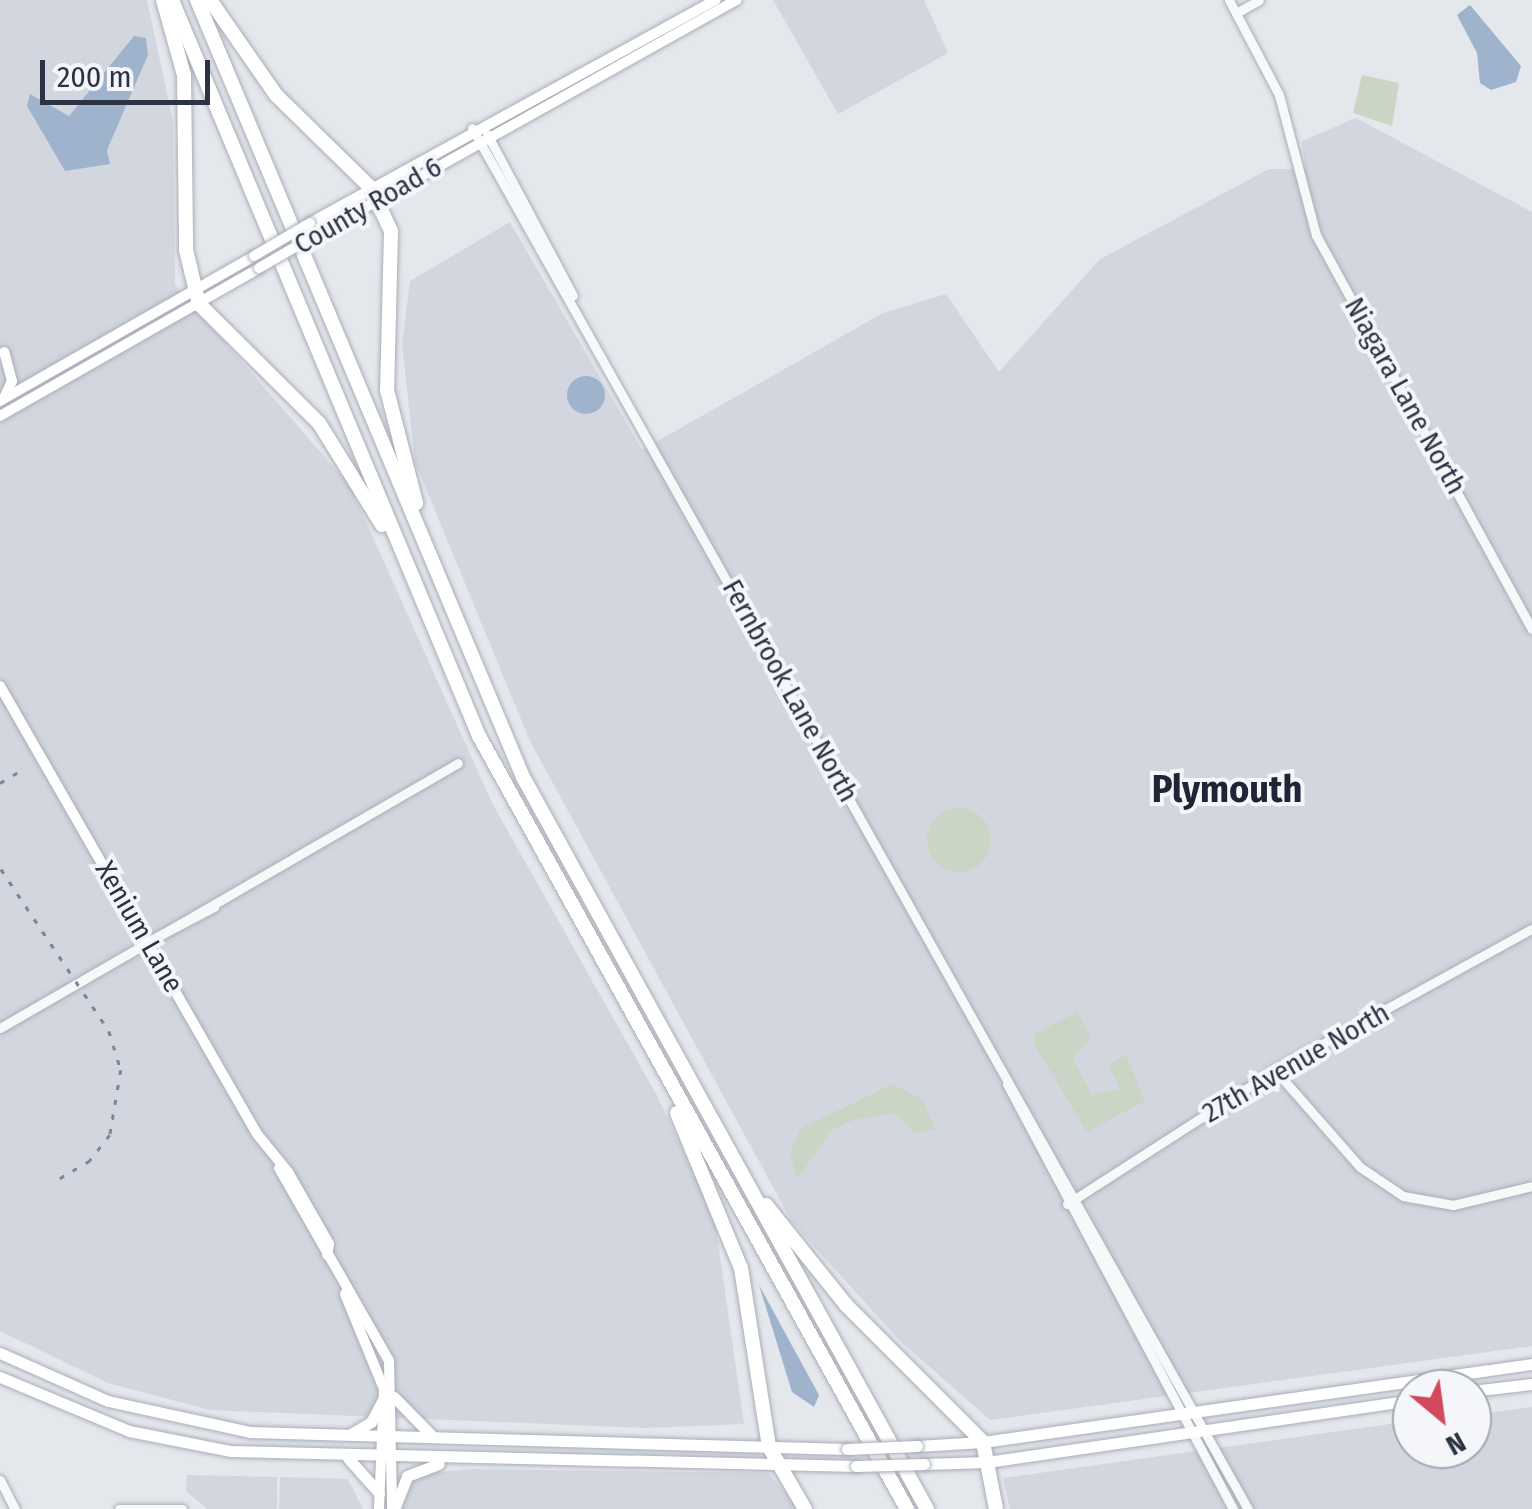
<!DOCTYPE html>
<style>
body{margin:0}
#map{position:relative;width:1532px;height:1509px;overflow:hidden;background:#e4e7ec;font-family:"Fira Sans Condensed",sans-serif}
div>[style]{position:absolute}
.built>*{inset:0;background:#d2d6de}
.green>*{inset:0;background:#c9d6c5}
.round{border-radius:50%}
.water>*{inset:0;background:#9fb4cc}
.roads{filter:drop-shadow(0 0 2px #a9aeb7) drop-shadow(0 0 2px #a9aeb7)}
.tertiary>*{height:9px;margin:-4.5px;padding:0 4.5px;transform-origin:4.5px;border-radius:4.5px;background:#f7f8fa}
.secondary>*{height:10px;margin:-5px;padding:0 5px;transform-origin:5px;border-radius:5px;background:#fff}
.primary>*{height:11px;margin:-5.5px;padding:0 5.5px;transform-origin:5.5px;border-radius:5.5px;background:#fff}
.trunk>*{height:11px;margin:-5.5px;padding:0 5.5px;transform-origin:5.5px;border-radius:5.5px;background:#fff}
.motorway>*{height:14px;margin:-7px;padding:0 7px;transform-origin:7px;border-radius:7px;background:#fff}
.rail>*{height:2.5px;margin-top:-1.25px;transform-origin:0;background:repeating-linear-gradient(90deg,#7d8696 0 5px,transparent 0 15px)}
.bridges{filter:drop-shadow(0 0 2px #a9aeb7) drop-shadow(0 0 2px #a9aeb7)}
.secondary-bridge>*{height:10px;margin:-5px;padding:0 5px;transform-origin:5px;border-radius:5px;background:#fff}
.trunk-bridge>*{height:11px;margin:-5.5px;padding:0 5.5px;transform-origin:5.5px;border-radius:5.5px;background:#fff}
span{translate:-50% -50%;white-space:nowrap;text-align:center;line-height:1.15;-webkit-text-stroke:8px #f4f6f9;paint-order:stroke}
.street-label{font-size:28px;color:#2b3445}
.district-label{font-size:38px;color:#1d2536;font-weight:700}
.north{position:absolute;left:1392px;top:1369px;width:100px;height:100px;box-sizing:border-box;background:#f4f6f9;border:2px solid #a4a8b1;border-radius:50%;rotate:151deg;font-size:28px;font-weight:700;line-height:40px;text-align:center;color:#2b3445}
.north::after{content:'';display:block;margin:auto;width:35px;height:45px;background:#d1495b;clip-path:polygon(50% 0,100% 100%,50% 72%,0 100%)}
.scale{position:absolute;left:40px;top:60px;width:170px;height:45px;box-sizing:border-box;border:5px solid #2b3445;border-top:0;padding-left:12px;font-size:30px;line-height:35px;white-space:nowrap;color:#2b3445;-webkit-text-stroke:8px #f4f6f9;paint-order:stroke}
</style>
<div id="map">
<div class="built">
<div style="clip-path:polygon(0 0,147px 0,173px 121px,175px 285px,350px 486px,492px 803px,656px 1094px,714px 1215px,744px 1424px,645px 1428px,210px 1410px,108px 1383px,0 1331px)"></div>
<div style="clip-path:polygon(773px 0,924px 0,948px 53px,838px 114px)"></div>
<div style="clip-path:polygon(1356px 118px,1532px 212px,1532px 1346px,990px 1420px,899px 1340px,792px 1222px,530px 741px,415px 462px,402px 344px,410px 281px,510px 222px,642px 450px,883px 313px,946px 294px,999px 372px,1100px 259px,1269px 169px,1305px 169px,1302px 141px)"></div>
<div style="clip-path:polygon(1532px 1407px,1532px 1509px,1010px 1509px,1003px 1478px,1412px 1421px,1412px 1449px,1472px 1449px,1472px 1415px)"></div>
<div style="clip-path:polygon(471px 1469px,768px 1473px,799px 1509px,402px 1509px,415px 1474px)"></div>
<div style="clip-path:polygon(187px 1475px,277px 1477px,277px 1509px,207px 1509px,186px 1491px)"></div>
<div style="clip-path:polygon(280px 1477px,348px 1479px,363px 1509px,279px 1509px)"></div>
</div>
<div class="green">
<div style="clip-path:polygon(1362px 75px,1399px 83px,1392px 126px,1353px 113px)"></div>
<div class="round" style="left:927px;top:808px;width:64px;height:64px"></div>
<div style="clip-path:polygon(1077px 1012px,1091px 1038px,1073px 1059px,1092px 1094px,1120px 1089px,1108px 1065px,1126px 1055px,1145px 1101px,1087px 1132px,1034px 1044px,1035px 1034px)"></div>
<div style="clip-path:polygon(893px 1084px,923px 1100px,935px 1129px,915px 1134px,894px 1113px,853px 1120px,832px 1130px,797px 1179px,790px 1152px,801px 1128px)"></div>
</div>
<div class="water">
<div style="clip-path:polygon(1470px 5px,1521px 66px,1516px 82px,1491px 90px,1480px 83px,1477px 53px,1457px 15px)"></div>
<div style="clip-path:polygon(134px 36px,146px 38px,148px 55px,107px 150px,110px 164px,65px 171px,27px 106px,30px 94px,69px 116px)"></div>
<div class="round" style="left:567px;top:376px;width:38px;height:38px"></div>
<div style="clip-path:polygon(759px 1285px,819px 1395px,814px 1407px,792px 1392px)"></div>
</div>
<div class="roads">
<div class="tertiary">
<div style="left:1229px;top:0;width:107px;rotate:62.2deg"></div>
<div style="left:1279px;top:95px;width:145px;rotate:75.2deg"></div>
<div style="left:1316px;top:235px;width:449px;rotate:61.3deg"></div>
<div style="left:1236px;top:13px;width:26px;rotate:-29deg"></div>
<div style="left:472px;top:128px;width:1584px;rotate:60.67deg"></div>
<div style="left:487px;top:134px;width:183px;rotate:62deg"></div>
<div style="left:147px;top:942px;width:76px;rotate:-27.6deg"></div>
<div style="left:0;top:1028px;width:529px;rotate:-30.05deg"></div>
<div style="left:1275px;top:1070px;width:129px;rotate:48.8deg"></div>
<div style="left:1360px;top:1167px;width:52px;rotate:34deg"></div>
<div style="left:1403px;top:1196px;width:51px;rotate:10.2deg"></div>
<div style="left:1453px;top:1205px;width:81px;rotate:-13.5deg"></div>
<div style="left:1007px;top:1084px;width:481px;rotate:62deg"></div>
<div style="left:1067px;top:1204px;width:247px;rotate:-32.8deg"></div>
<div style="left:1275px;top:1070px;width:293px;rotate:-28.8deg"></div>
<div style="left:0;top:1480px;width:33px;rotate:63deg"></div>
<div style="left:119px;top:1509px;width:63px"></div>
</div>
<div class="secondary">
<div style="left:310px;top:223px;width:463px;rotate:-28.8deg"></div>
<div style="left:316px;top:235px;width:482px;rotate:-29.2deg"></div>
<div style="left:4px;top:398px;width:19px;rotate:-65deg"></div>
<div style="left:12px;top:381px;width:30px;rotate:-105deg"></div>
<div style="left:0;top:401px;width:292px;rotate:-29.7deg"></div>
<div style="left:0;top:416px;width:298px;rotate:-29.7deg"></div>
<div style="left:0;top:686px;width:516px;rotate:60.16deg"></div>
<div style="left:257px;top:1134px;width:49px;rotate:50.8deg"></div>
<div style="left:288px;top:1172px;width:83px;rotate:60.3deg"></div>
<div style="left:329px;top:1244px;width:11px;rotate:100deg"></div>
<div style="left:279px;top:1168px;width:222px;rotate:60.3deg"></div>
<div style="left:389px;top:1361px;width:147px;rotate:88.8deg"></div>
<div style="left:345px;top:1294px;width:103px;rotate:67.7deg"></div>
<div style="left:384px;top:1389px;width:120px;rotate:92.4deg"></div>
</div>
<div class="primary">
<div style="left:1472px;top:1391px;width:60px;rotate:-6.7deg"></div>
<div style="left:983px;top:1442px;width:555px;rotate:-8.09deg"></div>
<div style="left:987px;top:1462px;width:429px;rotate:-8.3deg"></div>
</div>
<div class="trunk">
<div style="left:0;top:1353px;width:118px;rotate:24deg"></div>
<div style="left:108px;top:1401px;width:145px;rotate:12.3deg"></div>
<div style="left:250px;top:1432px;width:597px;rotate:1.63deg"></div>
<div style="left:0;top:1377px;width:140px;rotate:22.7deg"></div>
<div style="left:129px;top:1431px;width:104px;rotate:11.1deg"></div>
<div style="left:231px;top:1451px;width:625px;rotate:1.37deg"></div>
<div style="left:394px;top:1397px;width:54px;rotate:45.7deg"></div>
<div style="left:351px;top:1434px;width:23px;rotate:-31deg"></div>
<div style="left:371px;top:1422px;width:27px;rotate:-62deg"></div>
<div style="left:917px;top:1446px;width:66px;rotate:-3.5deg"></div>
<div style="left:348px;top:1458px;width:47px;rotate:48.5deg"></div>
<div style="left:924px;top:1464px;width:63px;rotate:-1.8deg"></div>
<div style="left:394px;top:1509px;width:35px;rotate:-68deg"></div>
<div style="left:407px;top:1476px;width:34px;rotate:-21deg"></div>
</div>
<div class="motorway">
<div style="left:163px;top:0;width:78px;rotate:74.4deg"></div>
<div style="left:184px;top:75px;width:175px;rotate:89.3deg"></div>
<div style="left:186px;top:250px;width:56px;rotate:76.5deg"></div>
<div style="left:199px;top:304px;width:169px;rotate:44.8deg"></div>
<div style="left:319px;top:423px;width:120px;rotate:58.3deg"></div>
<div style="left:172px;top:0;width:797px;rotate:67.36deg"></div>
<div style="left:479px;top:736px;width:884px;rotate:61.03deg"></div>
<div style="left:197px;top:0;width:843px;rotate:67.24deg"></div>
<div style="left:523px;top:777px;width:836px;rotate:61.11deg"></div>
<div style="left:210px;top:0;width:116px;rotate:55.2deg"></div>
<div style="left:276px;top:95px;width:133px;rotate:44.4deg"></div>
<div style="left:371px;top:188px;width:47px;rotate:65.1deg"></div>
<div style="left:391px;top:231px;width:159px;rotate:91.4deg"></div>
<div style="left:387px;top:390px;width:117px;rotate:75.6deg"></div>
<div style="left:677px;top:1113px;width:168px;rotate:67.6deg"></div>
<div style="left:741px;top:1268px;width:181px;rotate:81.1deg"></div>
<div style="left:769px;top:1447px;width:72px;rotate:59.9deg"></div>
<div style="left:766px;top:1205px;width:129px;rotate:51.3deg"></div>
<div style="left:847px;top:1306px;width:192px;rotate:45deg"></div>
<div style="left:983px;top:1442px;width:68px;rotate:79deg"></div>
</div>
</div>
<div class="rail">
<div style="left:0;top:783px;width:26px;rotate:-31deg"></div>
<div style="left:1px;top:869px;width:195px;rotate:56.3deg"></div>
<div style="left:109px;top:1031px;width:41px;rotate:72.9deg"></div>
<div style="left:121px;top:1070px;width:66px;rotate:99.6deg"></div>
<div style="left:110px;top:1135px;width:33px;rotate:128deg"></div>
<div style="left:90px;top:1161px;width:45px;rotate:149.5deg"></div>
</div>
<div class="bridges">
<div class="secondary-bridge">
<div style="left:254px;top:256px;width:65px;rotate:-30.5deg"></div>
<div style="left:259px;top:268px;width:66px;rotate:-30.1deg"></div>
</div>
<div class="trunk-bridge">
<div style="left:847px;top:1449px;width:70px;rotate:-2.5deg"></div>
<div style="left:856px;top:1466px;width:68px;rotate:-1.7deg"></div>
</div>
</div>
<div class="street-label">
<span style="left:368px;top:206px;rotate:-30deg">County Road 6</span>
<span style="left:1405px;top:396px;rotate:61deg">Niagara Lane North</span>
<span style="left:790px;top:691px;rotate:61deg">Fernbrook Lane North</span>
<span style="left:139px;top:927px;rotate:60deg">Xenium Lane</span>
<span style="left:1296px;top:1063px;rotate:-30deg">27th Avenue North</span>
</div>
<div class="district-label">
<span style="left:1227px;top:790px">Plymouth</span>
</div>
<div class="north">N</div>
<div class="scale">200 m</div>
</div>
